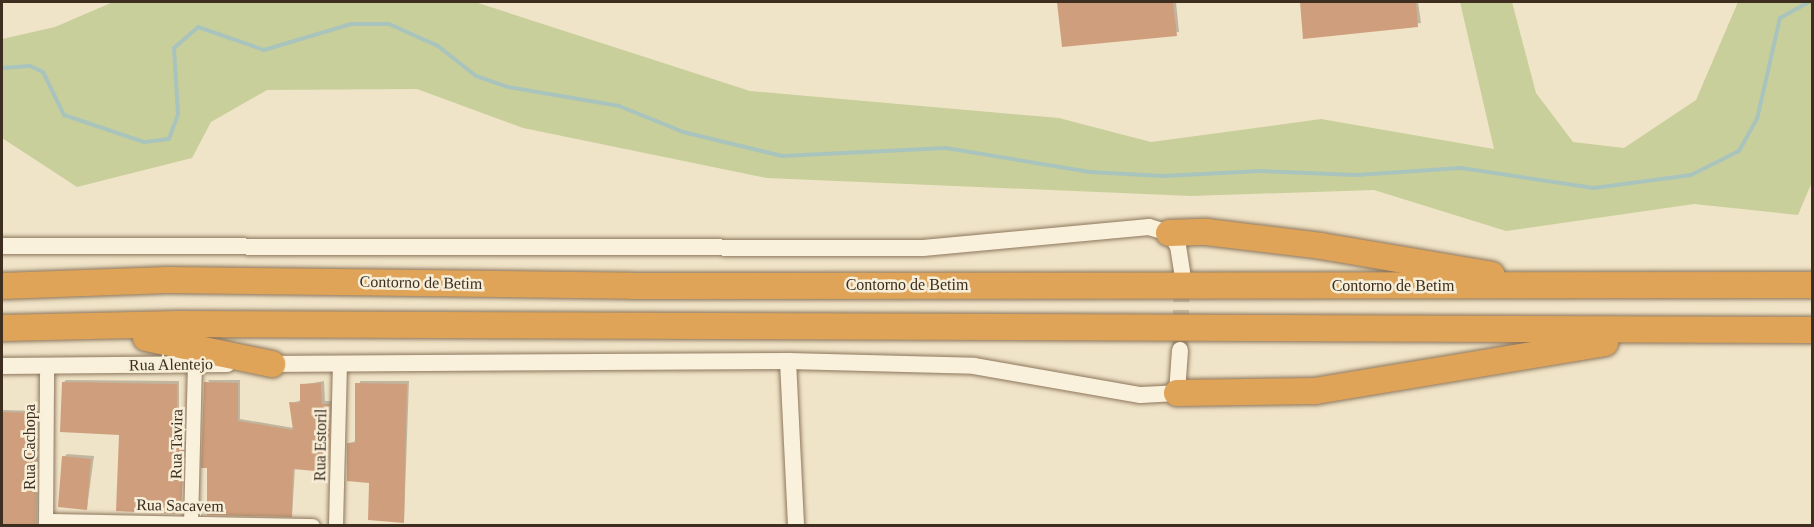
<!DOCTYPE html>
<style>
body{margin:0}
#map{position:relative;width:1814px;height:527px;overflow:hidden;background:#f0e4c8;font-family:"Times New Roman",serif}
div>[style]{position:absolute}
.green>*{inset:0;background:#c9cf9b}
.shadow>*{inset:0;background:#0003}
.stream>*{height:4px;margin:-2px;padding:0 2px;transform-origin:2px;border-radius:2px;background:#a9c4bc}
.building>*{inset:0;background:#cf9f7d}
.tertiary-tunnel>*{height:16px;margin-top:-8px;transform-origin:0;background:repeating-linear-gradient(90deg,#ccc0a6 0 16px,transparent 0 24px)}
.roads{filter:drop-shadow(0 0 2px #8d765c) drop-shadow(0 0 2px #8d765c)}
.minor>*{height:14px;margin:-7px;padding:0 7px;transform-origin:7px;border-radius:7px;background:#faf1dc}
.tertiary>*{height:16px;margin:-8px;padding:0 8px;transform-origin:8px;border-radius:8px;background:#faf1dc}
.motorway>*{height:26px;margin:-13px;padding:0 13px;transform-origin:13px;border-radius:13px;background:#e0a458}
span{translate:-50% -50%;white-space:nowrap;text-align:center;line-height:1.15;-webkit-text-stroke:5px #f7eed8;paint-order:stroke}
.street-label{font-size:16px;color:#3d2e20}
.frame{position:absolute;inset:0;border:3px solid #3d2e20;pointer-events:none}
</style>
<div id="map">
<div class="green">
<div style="clip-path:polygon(113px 2px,475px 2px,750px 91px,1059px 118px,1151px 142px,1321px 119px,1494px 149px,1460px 2px,1512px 2px,1536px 93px,1573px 142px,1624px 148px,1696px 100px,1738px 2px,1812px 2px,1812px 182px,1798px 215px,1694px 204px,1506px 231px,1374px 190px,1191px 196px,767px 178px,523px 128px,417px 89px,267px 90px,211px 122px,192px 158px,77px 187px,2px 138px,2px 39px,55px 27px)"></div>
</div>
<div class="shadow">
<div style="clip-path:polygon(1059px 2px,1176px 2px,1179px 32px,1063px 46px)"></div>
<div style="clip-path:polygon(1301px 2px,1418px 2px,1421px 23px,1305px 37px)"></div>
<div style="clip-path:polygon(66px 380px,179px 381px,179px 441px,186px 441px,180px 513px,120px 434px,63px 383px)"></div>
<div style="clip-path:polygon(208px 380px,240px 380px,240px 419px,294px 428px,291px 403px,302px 400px,301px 385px,324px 381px,325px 401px,332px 401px,328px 467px,295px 468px,292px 515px)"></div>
<div style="clip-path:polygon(360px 381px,409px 381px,404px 521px,349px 443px,356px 441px)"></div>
<div style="clip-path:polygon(2px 410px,39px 411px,37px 526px,2px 526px)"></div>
<div style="clip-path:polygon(67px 454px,94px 456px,87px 508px,64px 457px)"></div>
</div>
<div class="stream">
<div style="left:2px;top:68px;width:28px;rotate:-4deg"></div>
<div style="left:30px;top:66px;width:14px;rotate:25deg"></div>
<div style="left:43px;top:72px;width:48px;rotate:64deg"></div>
<div style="left:64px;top:115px;width:84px;rotate:18.6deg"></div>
<div style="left:144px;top:142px;width:25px;rotate:-7deg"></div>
<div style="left:169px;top:139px;width:27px;rotate:-70deg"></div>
<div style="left:178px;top:114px;width:66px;rotate:-93.5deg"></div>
<div style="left:174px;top:48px;width:32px;rotate:-41deg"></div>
<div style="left:198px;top:27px;width:70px;rotate:19.2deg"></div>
<div style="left:264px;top:50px;width:91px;rotate:-16.6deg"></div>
<div style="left:351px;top:24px;width:38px"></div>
<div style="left:389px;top:24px;width:54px;rotate:24.2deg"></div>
<div style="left:438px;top:46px;width:48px;rotate:38.3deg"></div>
<div style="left:476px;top:76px;width:34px;rotate:19deg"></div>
<div style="left:508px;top:87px;width:113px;rotate:9.7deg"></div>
<div style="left:619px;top:106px;width:69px;rotate:22.1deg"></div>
<div style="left:683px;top:132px;width:102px;rotate:13.6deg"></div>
<div style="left:782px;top:156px;width:164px;rotate:-2.8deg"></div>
<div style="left:946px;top:148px;width:146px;rotate:9.5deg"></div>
<div style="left:1090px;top:172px;width:73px;rotate:3.1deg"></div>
<div style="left:1163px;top:176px;width:98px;rotate:-2.9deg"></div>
<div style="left:1261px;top:171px;width:95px;rotate:2.4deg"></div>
<div style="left:1356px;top:175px;width:105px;rotate:-3.8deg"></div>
<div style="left:1461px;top:168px;width:134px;rotate:8.6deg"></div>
<div style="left:1594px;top:188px;width:98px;rotate:-7.6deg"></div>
<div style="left:1691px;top:175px;width:54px;rotate:-26.6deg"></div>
<div style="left:1739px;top:151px;width:37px;rotate:-61deg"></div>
<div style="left:1757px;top:119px;width:104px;rotate:-77.2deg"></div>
<div style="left:1780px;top:18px;width:33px;rotate:-29deg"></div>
</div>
<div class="building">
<div style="clip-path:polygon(1057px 2px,1173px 2px,1177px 36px,1062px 47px)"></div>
<div style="clip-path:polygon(1300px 2px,1416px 2px,1418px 27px,1303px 39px)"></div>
<div style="clip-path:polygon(62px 382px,177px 384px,177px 444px,184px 444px,181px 514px,116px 511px,119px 435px,60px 432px)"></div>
<div style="clip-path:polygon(204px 382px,238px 383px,238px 421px,293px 430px,289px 402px,300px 403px,300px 384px,321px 383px,322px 404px,330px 404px,329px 460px,326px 472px,293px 469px,292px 517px,207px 515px,207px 468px,201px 468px)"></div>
<div style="clip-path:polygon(355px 383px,407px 384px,404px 523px,368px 520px,369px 483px,347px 481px,347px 443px,355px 443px)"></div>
<div style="clip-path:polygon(2px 412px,37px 413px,35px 525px,2px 525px)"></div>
<div style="clip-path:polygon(62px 456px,91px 459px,87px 510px,58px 507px)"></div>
</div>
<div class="tertiary-tunnel">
<div style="left:1180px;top:350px;width:74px;rotate:-88.5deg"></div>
</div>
<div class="roads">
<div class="minor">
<div style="left:46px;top:521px;width:267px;rotate:1.1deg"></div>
<div style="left:46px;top:526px;width:158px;rotate:-89.6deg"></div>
<div style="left:191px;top:526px;width:163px;rotate:-88.6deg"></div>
<div style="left:336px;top:526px;width:161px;rotate:-88.6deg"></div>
</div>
<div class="tertiary">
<div style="left:2px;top:246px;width:921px;rotate:0.12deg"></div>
<div style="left:923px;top:248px;width:227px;rotate:-5.3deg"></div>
<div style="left:1149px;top:227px;width:21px;rotate:17deg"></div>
<div style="left:1169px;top:233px;width:16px;rotate:55deg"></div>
<div style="left:1178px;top:246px;width:26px;rotate:81deg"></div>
<div style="left:788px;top:361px;width:165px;rotate:87.2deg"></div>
<div style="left:262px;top:364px;width:526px;rotate:-0.33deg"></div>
<div style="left:788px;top:361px;width:186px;rotate:1.5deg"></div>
<div style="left:974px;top:366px;width:169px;rotate:9.9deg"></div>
<div style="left:1141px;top:395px;width:36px;rotate:-3deg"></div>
<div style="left:1177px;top:393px;width:43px;rotate:-86deg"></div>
<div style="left:2px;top:366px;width:225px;rotate:-0.5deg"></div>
</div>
<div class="motorway">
<div style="left:1169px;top:233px;width:37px;rotate:-2deg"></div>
<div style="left:1206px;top:232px;width:116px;rotate:6.9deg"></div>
<div style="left:1321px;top:246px;width:173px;rotate:9.6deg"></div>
<div style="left:2px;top:286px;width:166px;rotate:-2.1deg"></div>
<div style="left:168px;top:280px;width:464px;rotate:0.7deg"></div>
<div style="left:632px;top:286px;width:1180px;rotate:-0.05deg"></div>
<div style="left:2px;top:328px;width:177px;rotate:-1.3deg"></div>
<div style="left:179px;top:324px;width:1633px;rotate:0.21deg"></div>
<div style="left:146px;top:338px;width:129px;rotate:11.7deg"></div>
<div style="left:1177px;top:393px;width:138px;rotate:-0.8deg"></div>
<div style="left:1315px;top:391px;width:294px;rotate:-9.4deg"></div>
</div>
</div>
<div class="street-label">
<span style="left:421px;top:283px;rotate:1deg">Contorno de Betim</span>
<span style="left:907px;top:285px">Contorno de Betim</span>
<span style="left:1393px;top:286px">Contorno de Betim</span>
<span style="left:171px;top:365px;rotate:-1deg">Rua Alentejo</span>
<span style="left:177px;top:444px;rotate:-89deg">Rua Tavira</span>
<span style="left:321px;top:445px;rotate:-89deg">Rua Estoril</span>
<span style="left:30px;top:447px;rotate:-90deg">Rua Cachopa</span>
<span style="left:180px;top:506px;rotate:1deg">Rua Sacavem</span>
</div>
<div class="frame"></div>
</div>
